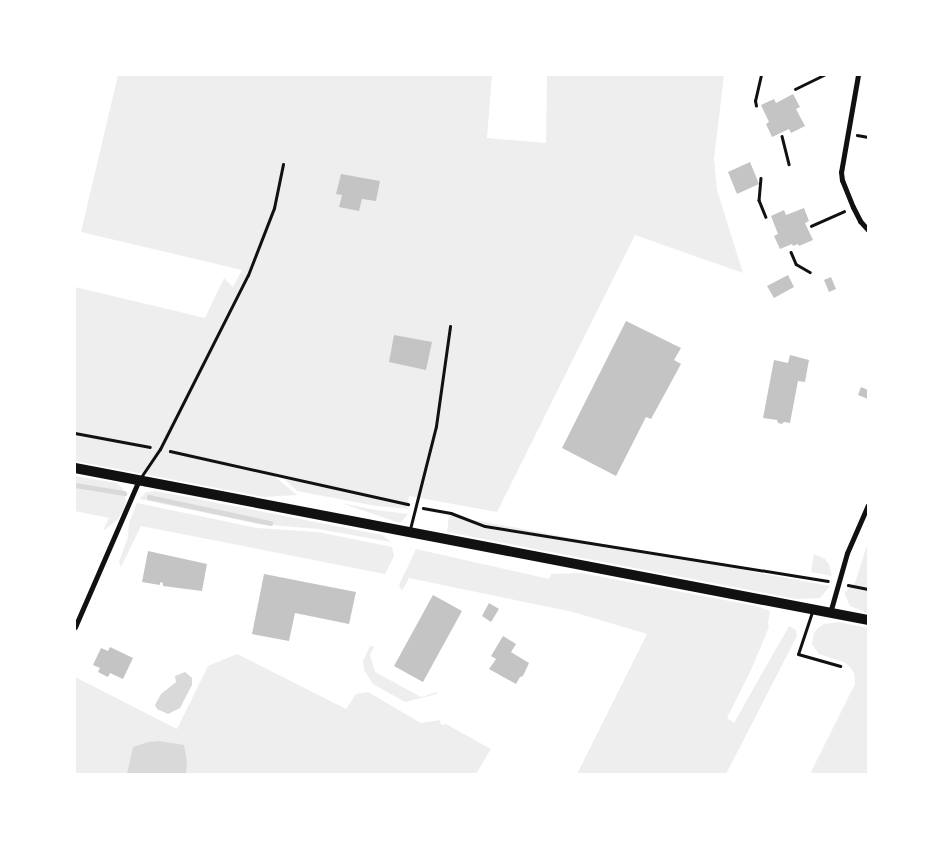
<!DOCTYPE html>
<style>
body{margin:0}
#map{position:relative;width:943px;height:849px;overflow:hidden;background:#fff;font-family:"Asap Condensed",sans-serif}
div>[style]{position:absolute}
.green>*{inset:0;background:#eee}
.water>*{inset:0;background:#d9d9d9}
.stream>*{height:4.5px;margin:-2.25px;padding:0 2.25px;transform-origin:2.25px;border-radius:2.25px;background:#d9d9d9}
.building>*{inset:0;background:#c4c4c4}
.path>*{height:2.5px;margin:-1.25px;padding:0 1.25px;transform-origin:1.25px;border-radius:1.25px;background:#111}
.service>*{height:3px;margin:-1.5px;padding:0 1.5px;transform-origin:1.5px;border-radius:1.5px;background:#111}
.minor>*{height:5px;margin:-2.5px;padding:0 2.5px;transform-origin:2.5px;border-radius:2.5px;background:#111}
.secondary>*{height:10px;margin:-5px;padding:0 5px;transform-origin:5px;border-radius:5px;background:#111}
span{translate:-50% -50%;white-space:nowrap;text-align:center;line-height:1.15;-webkit-text-stroke:4.5px #fff;paint-order:stroke}
.frame{position:absolute;inset:0;border:76px solid #fff;pointer-events:none}
</style>
<div id="map">
<div class="green">
<div style="clip-path:polygon(118px 75px,492px 75px,487px 138px,546px 143px,547px 75px,724px 75px,714px 159px,717px 190px,743px 273px,635px 235px,497px 512px,409px 496px,407px 507px,409px 509px,376px 506px,297px 491px,280px 475px,273px 475px,297px 495px,264px 497px,75px 461px,75px 287px,205px 318px,224px 278px,233px 287px,242px 270px,81px 232px)"></div>
<div style="clip-path:polygon(75px 476px,117px 483px,123px 489px,126px 502px,123px 511px,117px 520px,103px 531px,109px 518px,75px 511px)"></div>
<div style="clip-path:polygon(156px 491px,382px 535px,391px 542px,318px 529px,259px 524px,139px 499px,146px 492px)"></div>
<div style="clip-path:polygon(137px 503px,257px 528px,318px 532px,392px 547px,394px 556px,385px 574px,141px 526px,121px 567px,119px 562px,128px 537px,129px 523px)"></div>
<div style="clip-path:polygon(341px 503px,376px 510px,408px 514px,400px 523px)"></div>
<div style="clip-path:polygon(420px 510px,830px 586px,820px 598px,796px 599px,447px 532px,449px 516px)"></div>
<div style="clip-path:polygon(868px 542px,868px 613px,850px 606px,845px 595px,845px 592px,855px 583px)"></div>
<div style="clip-path:polygon(416px 549px,549px 579px,551px 574px,581px 573px,756px 606px,770px 611px,768px 624px,769px 627px,751px 670px,727px 718px,734px 723px,789px 626px,796px 630px,797px 636px,726px 774px,577px 774px,647px 634px,573px 612px,409px 578px,402px 591px,399px 585px)"></div>
<div style="clip-path:polygon(814px 554px,825px 559px,829px 564px,832px 576px,811px 572px)"></div>
<div style="clip-path:polygon(838px 622px,868px 628px,868px 774px,810px 774px,855px 684px,854px 673px,850px 667px,844px 662px,819px 654px,812px 644px,814px 633px,818px 628px,824px 624px)"></div>
<div style="clip-path:polygon(370px 646px,374px 647px,370px 655px,375px 672px,421px 697px,437px 692px,437px 694px,405px 702px,373px 684px,364px 670px,363px 661px)"></div>
<div style="clip-path:polygon(237px 654px,346px 709px,356px 694px,368px 692px,421px 723px,440px 720px,441px 725px,446px 724px,491px 749px,476px 774px,75px 774px,75px 677px,177px 729px,208px 666px)"></div>
</div>
<div class="water">
<div style="clip-path:polygon(185px 672px,192px 678px,192px 685px,180px 708px,168px 714px,157px 709px,155px 705px,161px 694px,176px 682px,175px 676px)"></div>
<div style="clip-path:polygon(159px 741px,184px 745px,187px 762px,186px 774px,127px 774px,133px 747px,148px 742px)"></div>
</div>
<div class="stream">
<div style="left:75px;top:485px;width:50px;rotate:9.3deg"></div>
<div style="left:149px;top:497px;width:124px;rotate:12.1deg"></div>
</div>
<div class="building">
<div style="clip-path:polygon(793px 94px,800px 107px,796px 109px,805px 126px,791px 133px,789px 129px,772px 137px,766px 124px,769px 122px,761px 105px,774px 99px,776px 103px)"></div>
<div style="clip-path:polygon(750px 162px,759px 184px,737px 194px,728px 172px)"></div>
<div style="clip-path:polygon(341px 174px,380px 181px,376px 201px,362px 199px,359px 211px,339px 207px,342px 195px,336px 194px)"></div>
<div style="clip-path:polygon(804px 208px,809px 221px,805px 223px,813px 240px,799px 246px,798px 244px,793px 246px,792px 244px,780px 249px,774px 236px,778px 234px,771px 216px,784px 210px,786px 215px)"></div>
<div style="clip-path:polygon(788px 275px,794px 287px,774px 298px,767px 286px)"></div>
<div style="clip-path:polygon(831px 277px,836px 289px,829px 292px,824px 280px)"></div>
<div style="clip-path:polygon(626px 321px,681px 348px,674px 360px,681px 364px,651px 419px,646px 417px,616px 476px,562px 448px)"></div>
<div style="clip-path:polygon(394px 335px,432px 342px,426px 370px,389px 362px)"></div>
<div style="clip-path:polygon(790px 355px,809px 360px,805px 382px,798px 381px,790px 423px,784px 422px,782px 424px,778px 423px,777px 420px,763px 418px,774px 360px,788px 363px)"></div>
<div style="clip-path:polygon(861px 387px,868px 390px,868px 399px,858px 395px)"></div>
<div style="clip-path:polygon(148px 551px,207px 564px,202px 591px,163px 586px,163px 583px,160px 582px,160px 585px,142px 582px)"></div>
<div style="clip-path:polygon(264px 574px,356px 592px,349px 624px,295px 613px,289px 641px,252px 634px)"></div>
<div style="clip-path:polygon(433px 595px,462px 611px,423px 682px,394px 666px)"></div>
<div style="clip-path:polygon(489px 603px,499px 609px,491px 622px,482px 616px)"></div>
<div style="clip-path:polygon(503px 636px,516px 644px,511px 652px,529px 663px,523px 676px,520px 677px,516px 684px,489px 669px,496px 659px,491px 656px)"></div>
<div style="clip-path:polygon(110px 647px,133px 658px,123px 679px,110px 673px,108px 677px,98px 672px,100px 668px,93px 665px,101px 648px,108px 651px)"></div>
</div>
<div class="path">
<div style="left:795px;top:89px;width:32px;rotate:-26deg"></div>
<div style="left:756px;top:106px;width:5px;rotate:-101deg"></div>
<div style="left:755px;top:101px;width:27px;rotate:-77deg"></div>
<div style="left:857px;top:135px;width:11px;rotate:10deg"></div>
<div style="left:782px;top:136px;width:29px;rotate:76deg"></div>
<div style="left:761px;top:178px;width:22px;rotate:95deg"></div>
<div style="left:759px;top:200px;width:18px;rotate:68deg"></div>
<div style="left:811px;top:226px;width:36px;rotate:-24deg"></div>
<div style="left:791px;top:252px;width:13px;rotate:67deg"></div>
<div style="left:796px;top:264px;width:16px;rotate:30deg"></div>
<div style="left:75px;top:433px;width:76px;rotate:10.6deg"></div>
<div style="left:170px;top:451px;width:244px;rotate:12.6deg"></div>
<div style="left:423px;top:508px;width:28px;rotate:10deg"></div>
<div style="left:451px;top:513px;width:36px;rotate:21deg"></div>
<div style="left:485px;top:526px;width:347px;rotate:9.1deg"></div>
<div style="left:848px;top:585px;width:20px;rotate:11deg"></div>
</div>
<div class="service">
<div style="left:141px;top:477px;width:34px;rotate:-56deg"></div>
<div style="left:160px;top:449px;width:195px;rotate:-63.2deg"></div>
<div style="left:248px;top:275px;width:72px;rotate:-68.8deg"></div>
<div style="left:274px;top:208px;width:45px;rotate:-78.4deg"></div>
<div style="left:410px;top:529px;width:106px;rotate:-75.8deg"></div>
<div style="left:436px;top:426px;width:101px;rotate:-82deg"></div>
<div style="left:812px;top:612px;width:44px;rotate:108.4deg"></div>
<div style="left:798px;top:654px;width:44px;rotate:15.9deg"></div>
</div>
<div class="minor">
<div style="left:858px;top:75px;width:98px;rotate:99.9deg"></div>
<div style="left:841px;top:172px;width:8px;rotate:83deg"></div>
<div style="left:842px;top:180px;width:29px;rotate:68deg"></div>
<div style="left:853px;top:207px;width:16px;rotate:63deg"></div>
<div style="left:860px;top:221px;width:12px;rotate:48deg"></div>
<div style="left:830px;top:613px;width:62px;rotate:-74.2deg"></div>
<div style="left:847px;top:553px;width:52px;rotate:-66.4deg"></div>
<div style="left:75px;top:627px;width:160px;rotate:-66.5deg"></div>
</div>
<div class="secondary">
<div style="left:75px;top:468px;width:807px;rotate:10.85deg"></div>
</div>
<div class="frame"></div>
</div>
